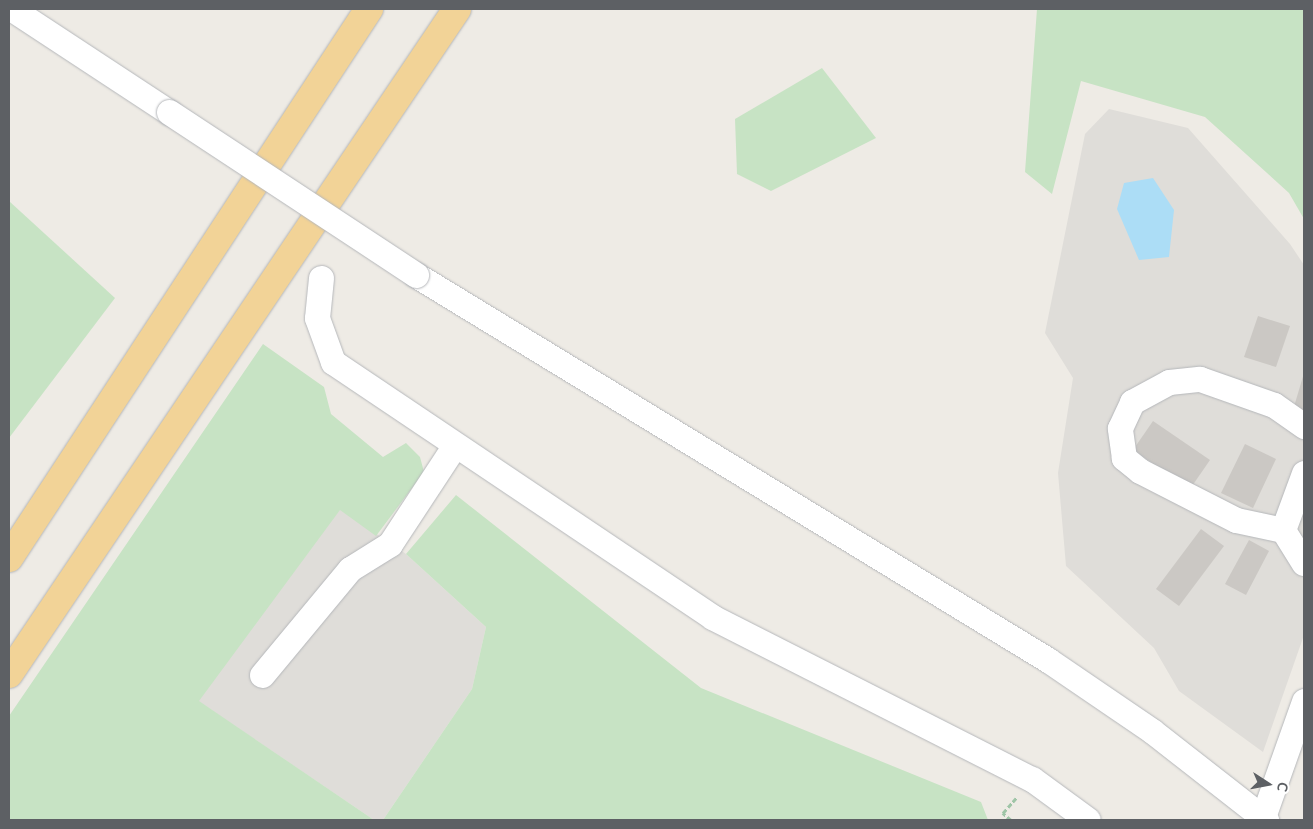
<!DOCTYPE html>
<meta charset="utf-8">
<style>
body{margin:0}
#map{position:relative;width:1313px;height:829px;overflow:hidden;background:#eeebe5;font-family:Mulish,sans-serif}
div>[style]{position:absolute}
.industrial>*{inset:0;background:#dfddd9}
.green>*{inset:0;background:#c7e3c4}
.water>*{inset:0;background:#acddf6}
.building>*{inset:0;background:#cbc8c4}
.path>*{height:3px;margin-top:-1.5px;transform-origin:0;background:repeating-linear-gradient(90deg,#9fc5a7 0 5px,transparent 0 7.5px)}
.roads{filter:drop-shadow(0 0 1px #b5b7ba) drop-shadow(0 0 1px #b5b7ba)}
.minor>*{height:25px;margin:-12.5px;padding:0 12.5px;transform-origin:12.5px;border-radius:12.5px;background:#fff}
.highway>*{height:28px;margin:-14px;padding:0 14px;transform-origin:14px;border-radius:14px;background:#f2d397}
.bridges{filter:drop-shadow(0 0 1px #b5b7ba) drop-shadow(0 0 1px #b5b7ba)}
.minor-bridge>*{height:25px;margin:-12.5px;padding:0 12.5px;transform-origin:12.5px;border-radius:12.5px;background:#fff}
span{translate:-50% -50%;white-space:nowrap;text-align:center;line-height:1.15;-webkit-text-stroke:4.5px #fff;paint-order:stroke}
.frame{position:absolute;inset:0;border:10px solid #5d6064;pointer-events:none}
.north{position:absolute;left:1243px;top:759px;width:50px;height:50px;-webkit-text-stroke:4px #fff;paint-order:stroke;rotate:101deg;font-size:14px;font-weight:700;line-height:20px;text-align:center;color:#5d6064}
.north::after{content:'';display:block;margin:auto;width:18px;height:22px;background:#5d6064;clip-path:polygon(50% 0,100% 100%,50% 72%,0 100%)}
</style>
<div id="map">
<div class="industrial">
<div style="clip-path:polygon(1109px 109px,1188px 128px,1290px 244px,1304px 265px,1304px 635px,1263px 752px,1179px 691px,1154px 648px,1066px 566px,1058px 473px,1073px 378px,1045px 333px,1085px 134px)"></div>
<div style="clip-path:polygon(340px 509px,406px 554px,486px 627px,472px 689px,383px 820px,374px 820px,198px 701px)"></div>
</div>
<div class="green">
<div style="clip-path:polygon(1037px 9px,1304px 9px,1304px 219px,1289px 193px,1205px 117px,1081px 81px,1052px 194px,1025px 172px)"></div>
<div style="clip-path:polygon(822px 68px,876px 138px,771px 191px,737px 174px,735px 119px)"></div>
<div style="clip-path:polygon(9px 201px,115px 298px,9px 438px)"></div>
<div style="clip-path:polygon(263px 344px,324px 387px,331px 414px,383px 457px,406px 443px,420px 457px,424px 472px,376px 536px,340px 510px,199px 701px,374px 820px,9px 820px,9px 716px)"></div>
<div style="clip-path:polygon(456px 495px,701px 688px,981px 802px,988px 820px,383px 820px,472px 689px,486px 627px,406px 554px)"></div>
</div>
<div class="water">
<div style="clip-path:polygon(1153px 178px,1174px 210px,1169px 257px,1139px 260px,1117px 209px,1124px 183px)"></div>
</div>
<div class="building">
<div style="clip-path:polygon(1258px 316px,1290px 326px,1276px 367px,1244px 357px)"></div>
<div style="clip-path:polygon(1304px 373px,1304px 414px,1293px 410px)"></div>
<div style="clip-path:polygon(1153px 421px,1210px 460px,1190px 489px,1133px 450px)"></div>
<div style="clip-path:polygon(1245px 444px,1276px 459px,1253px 508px,1221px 493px)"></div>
<div style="clip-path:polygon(1201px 529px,1224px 546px,1179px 606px,1156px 589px)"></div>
<div style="clip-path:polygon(1249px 540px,1269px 551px,1246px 595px,1225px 584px)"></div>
</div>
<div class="path">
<div style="left:1011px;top:820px;width:11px;rotate:-139deg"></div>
<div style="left:1003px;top:813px;width:21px;rotate:-49deg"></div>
</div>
<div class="roads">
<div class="minor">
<div style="left:12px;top:9px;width:188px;rotate:33.3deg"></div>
<div style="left:416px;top:275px;width:740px;rotate:31.35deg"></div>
<div style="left:1048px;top:660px;width:126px;rotate:34.3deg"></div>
<div style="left:1152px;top:731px;width:145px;rotate:38deg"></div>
<div style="left:321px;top:278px;width:40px;rotate:95.7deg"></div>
<div style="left:317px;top:318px;width:47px;rotate:70deg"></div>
<div style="left:333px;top:362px;width:457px;rotate:33.9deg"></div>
<div style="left:712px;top:617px;width:359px;rotate:26.9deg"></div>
<div style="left:1032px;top:779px;width:69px;rotate:36.2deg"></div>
<div style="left:1304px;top:473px;width:61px;rotate:110.2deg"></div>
<div style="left:1283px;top:530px;width:39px;rotate:58deg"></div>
<div style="left:1283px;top:530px;width:48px;rotate:-168deg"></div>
<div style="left:1236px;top:520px;width:108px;rotate:-153deg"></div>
<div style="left:1140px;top:471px;width:21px;rotate:-141deg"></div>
<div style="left:1124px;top:458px;width:30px;rotate:-98deg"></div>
<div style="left:1120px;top:428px;width:29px;rotate:-65deg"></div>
<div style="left:1132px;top:402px;width:42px;rotate:-28.4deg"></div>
<div style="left:1169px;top:382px;width:31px;rotate:-6deg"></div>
<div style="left:1200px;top:379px;width:78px;rotate:19.4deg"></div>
<div style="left:1274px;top:405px;width:37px;rotate:35deg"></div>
<div style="left:262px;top:675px;width:138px;rotate:-50.3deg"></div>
<div style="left:350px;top:569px;width:47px;rotate:-32deg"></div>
<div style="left:390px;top:544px;width:118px;rotate:-56.7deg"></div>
<div style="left:1263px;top:817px;width:123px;rotate:-70.5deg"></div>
</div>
<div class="highway">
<div style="left:9px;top:558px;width:657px;rotate:-56.75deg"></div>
<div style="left:9px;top:674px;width:802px;rotate:-56.03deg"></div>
</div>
</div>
<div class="bridges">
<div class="minor-bridge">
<div style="left:169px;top:112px;width:296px;rotate:33.4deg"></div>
</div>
</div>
<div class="frame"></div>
<div class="north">С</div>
</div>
